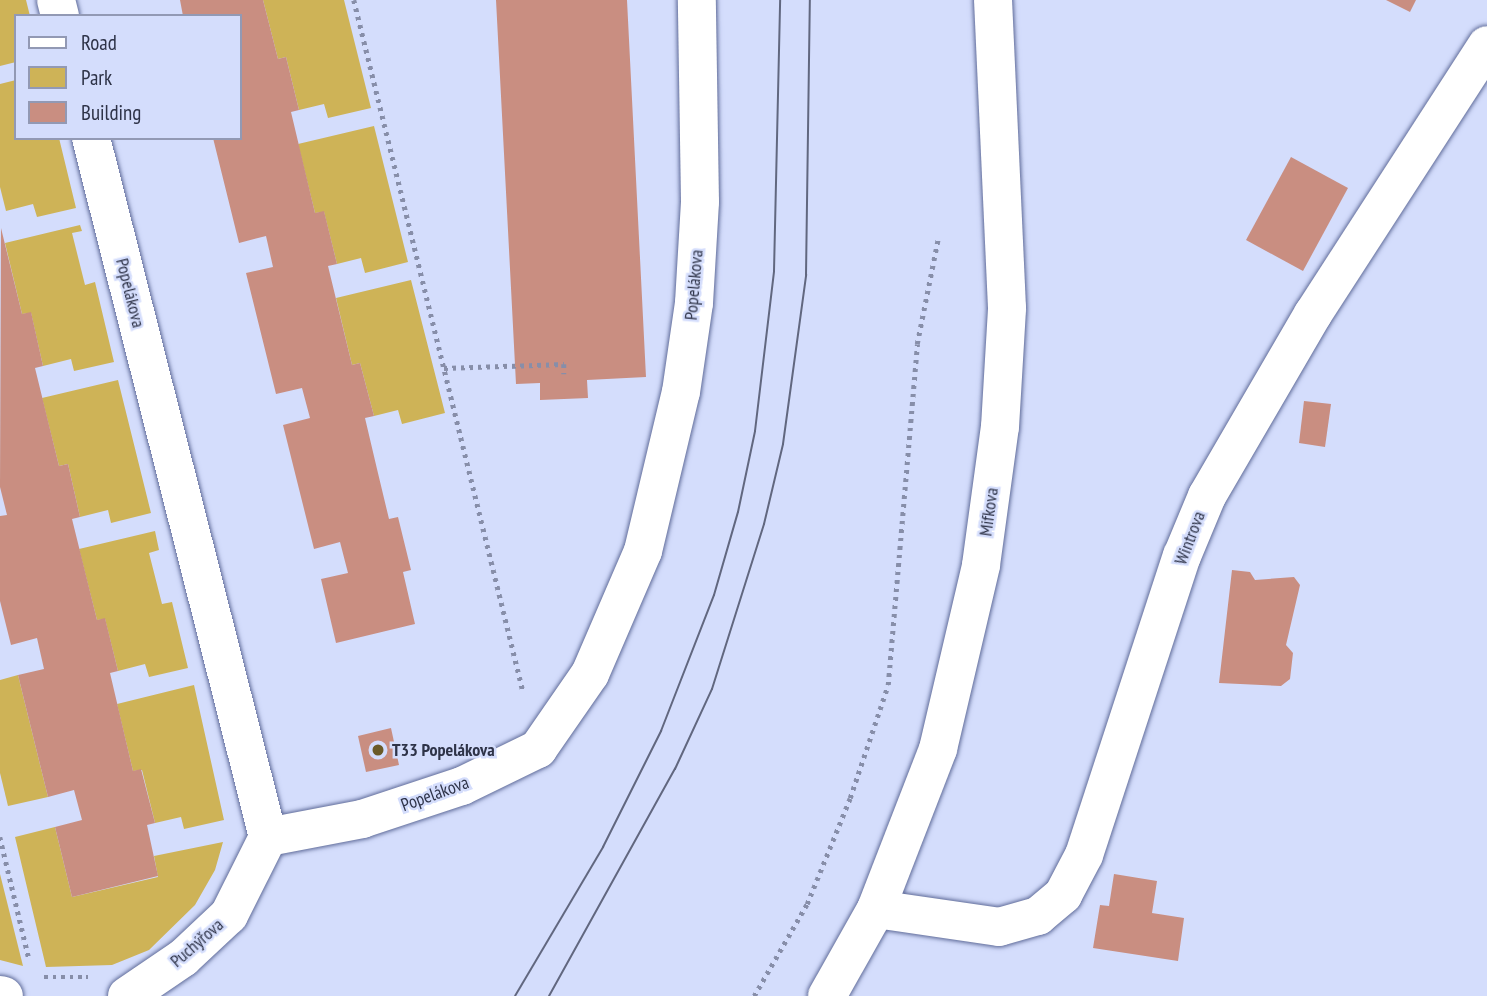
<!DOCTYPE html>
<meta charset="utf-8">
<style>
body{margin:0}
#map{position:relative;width:1487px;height:996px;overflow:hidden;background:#d4ddfc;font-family:"PT Sans Narrow",sans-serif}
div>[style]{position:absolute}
.green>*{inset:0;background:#ceb357}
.building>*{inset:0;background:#c98e81}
.path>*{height:4.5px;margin-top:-2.25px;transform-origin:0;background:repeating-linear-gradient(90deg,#878ea9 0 3.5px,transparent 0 8.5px)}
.roads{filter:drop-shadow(0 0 2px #606c9a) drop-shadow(0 0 2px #606c9a)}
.street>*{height:38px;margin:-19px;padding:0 19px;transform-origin:19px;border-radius:19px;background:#fff}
.secondary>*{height:38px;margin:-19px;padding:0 19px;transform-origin:19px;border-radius:19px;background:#fff}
.tram>*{height:2px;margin:-1px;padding:0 1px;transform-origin:1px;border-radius:1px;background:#61677f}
.dots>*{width:19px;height:19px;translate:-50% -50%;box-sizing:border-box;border:4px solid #d4ddfc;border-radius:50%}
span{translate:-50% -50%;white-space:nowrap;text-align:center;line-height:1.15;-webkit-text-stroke:5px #d4ddfc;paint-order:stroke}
.street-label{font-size:18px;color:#2e3348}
.poi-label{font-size:18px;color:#2e3348;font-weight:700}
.left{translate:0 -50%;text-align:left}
.legend{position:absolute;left:14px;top:14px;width:228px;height:126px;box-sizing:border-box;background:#d4ddfc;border:2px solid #9299b4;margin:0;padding:9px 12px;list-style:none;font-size:21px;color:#2e3348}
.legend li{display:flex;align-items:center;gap:14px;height:35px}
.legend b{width:35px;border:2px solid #9299b4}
</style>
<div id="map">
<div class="green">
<div style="clip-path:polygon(0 0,26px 0,30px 16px,16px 16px,16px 62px,0 66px)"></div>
<div style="clip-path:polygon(263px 0,344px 0,371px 108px,328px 118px,324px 104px,299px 110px,286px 57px,278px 59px)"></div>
<div style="clip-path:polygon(16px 80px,16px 138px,59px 138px,76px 208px,37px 217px,33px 204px,6px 211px,0 187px,0 84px)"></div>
<div style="clip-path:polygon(374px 126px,408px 262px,365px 273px,361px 258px,337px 264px,324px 212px,315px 213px,298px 144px)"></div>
<div style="clip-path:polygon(80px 225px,82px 231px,72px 233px,85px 285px,95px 282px,114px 362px,74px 371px,71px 359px,43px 366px,31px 313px,22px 314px,5px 243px)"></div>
<div style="clip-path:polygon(411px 280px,445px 413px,402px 424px,398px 410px,374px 416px,360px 363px,352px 365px,336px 298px)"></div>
<div style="clip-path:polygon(118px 380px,151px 513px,111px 523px,108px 510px,80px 517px,68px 464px,59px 466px,42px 398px)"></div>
<div style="clip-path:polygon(155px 531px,159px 550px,149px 553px,162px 604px,172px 602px,188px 668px,149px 677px,145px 664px,118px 671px,105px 619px,97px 620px,79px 549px)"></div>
<div style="clip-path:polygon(18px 675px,48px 797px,8px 806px,0 773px,0 680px)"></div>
<div style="clip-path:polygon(194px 685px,224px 820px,184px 829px,181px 817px,155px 823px,142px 770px,133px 771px,117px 704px)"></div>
<div style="clip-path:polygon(55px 827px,72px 897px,158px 877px,154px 856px,223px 842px,215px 870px,195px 905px,149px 950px,112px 965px,46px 967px,15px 837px)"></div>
<div style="clip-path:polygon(0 874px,23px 966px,0 960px)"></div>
</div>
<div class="building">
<div style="clip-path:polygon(180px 0,263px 0,278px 59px,286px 57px,299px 110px,291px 112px,315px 213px,324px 211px,337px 264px,328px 266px,352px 365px,360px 363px,374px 416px,365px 418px,377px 469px,389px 519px,398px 517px,411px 570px,403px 572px,415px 624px,336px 643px,321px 579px,348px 573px,340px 542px,314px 549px,283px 425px,310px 418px,302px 388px,276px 394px,246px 273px,273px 267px,266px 236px,239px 243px,213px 138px,240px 138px,240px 16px,183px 16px)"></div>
<div style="clip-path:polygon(496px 0,627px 0,646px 377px,587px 380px,588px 398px,540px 400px,540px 383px,516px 384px)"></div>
<div style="clip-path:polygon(1386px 0,1416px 0,1410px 12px)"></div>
<div style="clip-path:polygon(1291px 157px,1348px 188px,1303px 271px,1246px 240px)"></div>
<div style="clip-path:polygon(1px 228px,22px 314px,31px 312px,43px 366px,35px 368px,59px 466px,68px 464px,80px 517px,72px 519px,97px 620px,105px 618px,118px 671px,110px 673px,133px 771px,141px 769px,155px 823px,147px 825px,158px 876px,72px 897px,55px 827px,82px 820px,74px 790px,48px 797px,18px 675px,44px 669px,37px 638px,11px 645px,0 601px,0 516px,7px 515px,0 487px)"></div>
<div style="clip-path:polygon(1304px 401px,1331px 404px,1325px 447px,1299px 443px)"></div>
<div style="clip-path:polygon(1232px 570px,1250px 572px,1255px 580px,1294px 577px,1300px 585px,1286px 645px,1293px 653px,1290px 679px,1281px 686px,1219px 683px)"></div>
<div style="clip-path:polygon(391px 728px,399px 765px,366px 772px,358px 736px)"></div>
<div style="clip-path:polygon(1114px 874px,1157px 881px,1152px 913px,1184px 918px,1178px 961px,1093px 948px,1100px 905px,1109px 906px)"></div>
</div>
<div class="path">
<div style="left:354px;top:0;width:711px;rotate:76.26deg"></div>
<div style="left:444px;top:368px;width:120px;rotate:-1.9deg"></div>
<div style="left:564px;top:364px;width:10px;rotate:90deg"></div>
<div style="left:0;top:837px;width:125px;rotate:76.6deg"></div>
<div style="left:44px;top:977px;width:44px"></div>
<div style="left:754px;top:996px;width:106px;rotate:-60.1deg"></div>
<div style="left:807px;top:904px;width:114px;rotate:-67.9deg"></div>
<div style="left:850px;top:798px;width:119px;rotate:-71.4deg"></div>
<div style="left:888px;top:685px;width:342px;rotate:-85.1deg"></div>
<div style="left:917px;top:344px;width:107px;rotate:-78.7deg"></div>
</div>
<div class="roads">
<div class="street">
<div style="left:56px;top:0;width:16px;rotate:76deg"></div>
<div style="left:91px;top:138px;width:721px;rotate:75.79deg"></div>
<div style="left:268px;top:837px;width:96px;rotate:-10.8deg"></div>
<div style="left:362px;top:819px;width:105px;rotate:-18.3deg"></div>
<div style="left:462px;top:786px;width:85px;rotate:-26deg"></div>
<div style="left:538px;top:749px;width:91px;rotate:-55.3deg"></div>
<div style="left:590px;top:674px;width:134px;rotate:-66.7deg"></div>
<div style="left:643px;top:551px;width:163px;rotate:-76.6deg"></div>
<div style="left:681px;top:392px;width:90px;rotate:-81.7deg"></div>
<div style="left:694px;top:303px;width:101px;rotate:-86.6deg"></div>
<div style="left:700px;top:202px;width:202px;rotate:-90.9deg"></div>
<div style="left:876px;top:909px;width:124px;rotate:8.3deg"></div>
<div style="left:999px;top:927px;width:41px;rotate:-15.8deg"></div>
<div style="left:1038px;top:916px;width:33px;rotate:-40deg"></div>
<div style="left:1063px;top:895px;width:45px;rotate:-62.3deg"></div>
<div style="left:1084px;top:855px;width:315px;rotate:-71.9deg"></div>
<div style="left:1182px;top:556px;width:65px;rotate:-67.4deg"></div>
<div style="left:1207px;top:496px;width:211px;rotate:-59.8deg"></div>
<div style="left:1313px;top:314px;width:320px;rotate:-57.1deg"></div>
<div style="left:0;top:995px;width:4px;rotate:14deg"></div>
<div style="left:127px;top:996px;width:68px;rotate:-34.2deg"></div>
<div style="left:183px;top:958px;width:63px;rotate:-43.1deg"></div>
<div style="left:229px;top:915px;width:87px;rotate:-63.4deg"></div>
</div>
<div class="secondary">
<div style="left:827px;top:996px;width:100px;rotate:-60.6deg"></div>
<div style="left:876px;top:909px;width:172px;rotate:-68.8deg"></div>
<div style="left:938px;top:749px;width:189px;rotate:-76.8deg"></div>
<div style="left:981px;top:565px;width:139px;rotate:-82.2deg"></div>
<div style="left:1000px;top:427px;width:119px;rotate:-86.6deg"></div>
<div style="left:1007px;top:308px;width:308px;rotate:-92.6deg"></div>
</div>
</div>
<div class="tram">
<div style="left:515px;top:996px;width:173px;rotate:-59.4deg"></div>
<div style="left:603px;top:847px;width:130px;rotate:-63.4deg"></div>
<div style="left:661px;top:731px;width:146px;rotate:-68.7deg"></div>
<div style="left:714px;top:595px;width:86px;rotate:-73.9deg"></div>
<div style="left:738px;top:512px;width:83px;rotate:-78.1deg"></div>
<div style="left:755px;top:431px;width:161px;rotate:-83.2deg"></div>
<div style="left:774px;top:271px;width:271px;rotate:-88.7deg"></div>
<div style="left:549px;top:996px;width:260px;rotate:-61deg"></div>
<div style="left:675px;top:769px;width:88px;rotate:-65.2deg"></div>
<div style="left:712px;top:689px;width:173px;rotate:-72.5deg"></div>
<div style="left:764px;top:524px;width:82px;rotate:-76.6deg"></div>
<div style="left:783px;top:444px;width:171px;rotate:-82.2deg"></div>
<div style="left:806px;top:275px;width:275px;rotate:-89.2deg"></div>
</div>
<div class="dots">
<div style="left:378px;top:750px;background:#6a5a28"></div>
</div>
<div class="street-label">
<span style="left:694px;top:285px;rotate:-85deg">Popelákova</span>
<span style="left:130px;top:293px;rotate:76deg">Popelákova</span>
<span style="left:989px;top:512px;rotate:-82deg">Mifkova</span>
<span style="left:1190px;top:538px;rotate:-69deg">Wintrova</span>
<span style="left:435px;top:794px;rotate:-20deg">Popelákova</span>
<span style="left:197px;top:943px;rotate:-41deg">Puchýřova</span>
</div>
<div class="poi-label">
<span class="left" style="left:392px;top:750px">T33 Popelákova</span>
</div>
<ul class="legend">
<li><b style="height:9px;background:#fff"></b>Road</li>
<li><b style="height:19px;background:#ceb357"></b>Park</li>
<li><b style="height:19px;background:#c98e81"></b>Building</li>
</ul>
</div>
